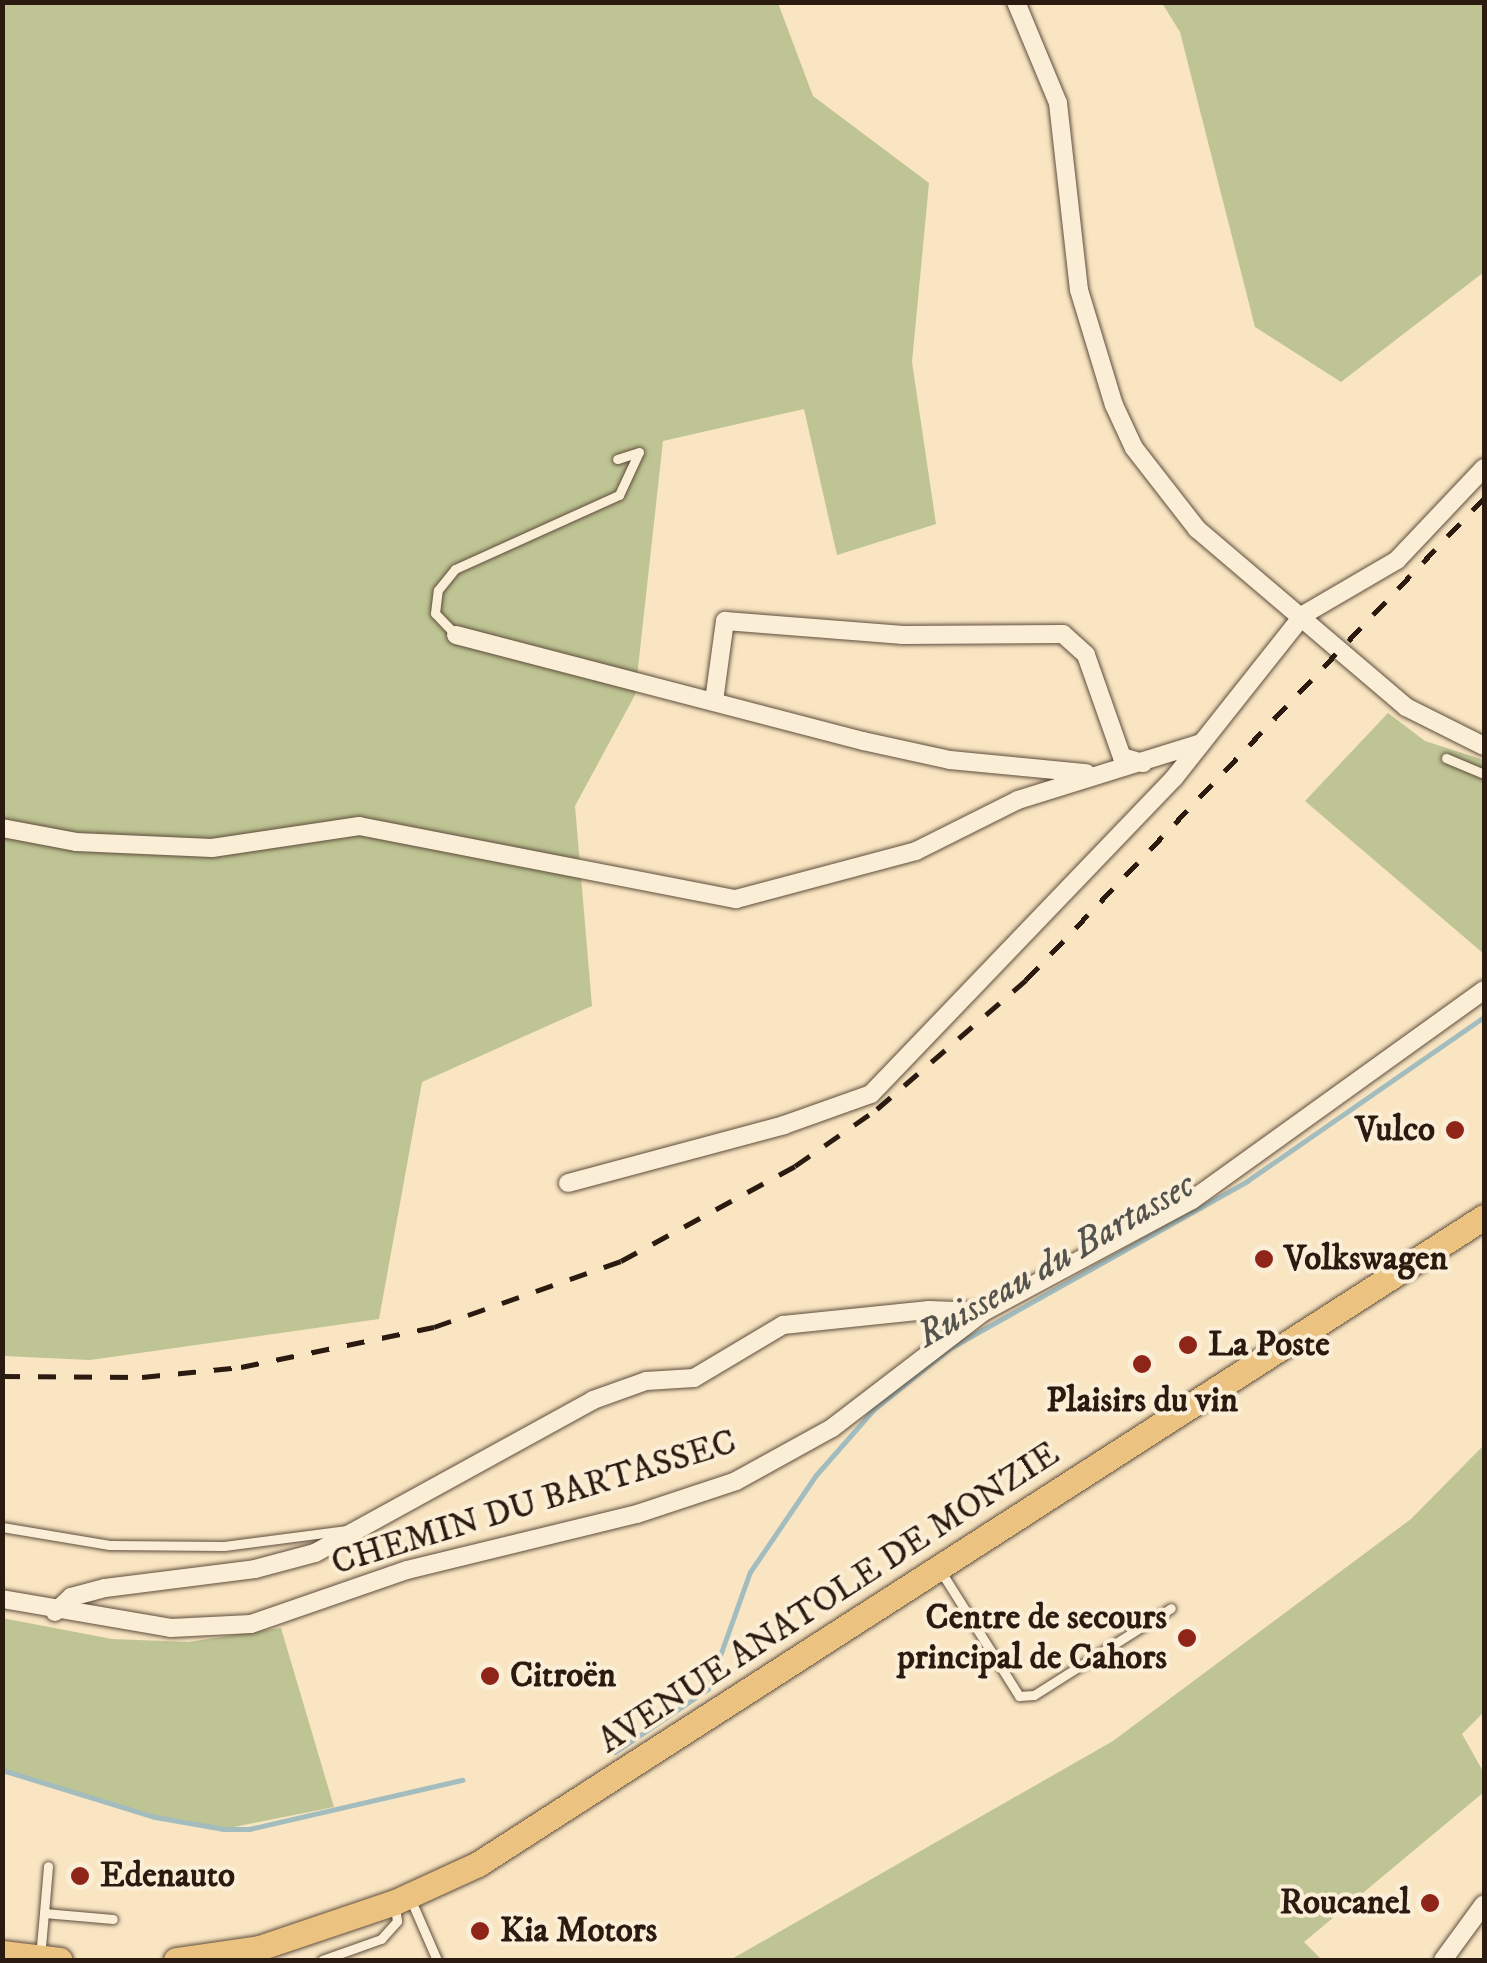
<!DOCTYPE html>
<meta charset="utf-8">
<style>
body{margin:0}
#map{position:relative;width:1487px;height:1963px;overflow:hidden;background:#f9e5c2;font-family:"IM FELL DW Pica",serif}
div>[style]{position:absolute}
.green>*{inset:0;background:#bec493}
.stream>*{height:5px;margin:-2.5px;padding:0 2.5px;transform-origin:2.5px;border-radius:2.5px;background:#a3bcbe}
.roads{filter:drop-shadow(0 0 2px #5e4d3c) drop-shadow(0 0 2px #5e4d3c)}
.lane>*{height:9px;margin:-4.5px;padding:0 4.5px;transform-origin:4.5px;border-radius:4.5px;background:#fbeed7}
.street>*{height:18px;margin:-9px;padding:0 9px;transform-origin:9px;border-radius:9px;background:#fbeed7}
.primary>*{height:25px;margin:-12.5px;padding:0 12.5px;transform-origin:12.5px;border-radius:12.5px;background:#ecc281}
.rail>*{height:5px;margin-top:-2.5px;transform-origin:0;background:repeating-linear-gradient(90deg,#2b1a10 0 18px,transparent 0 36px)}
.dots>*{width:28px;height:28px;translate:-50% -50%;box-sizing:border-box;border:5px solid #fbeed7;border-radius:50%}
span{translate:-50% -50%;white-space:nowrap;text-align:center;line-height:1.15;-webkit-text-stroke:8px #fbeed7;paint-order:stroke}
.poi-label{font-size:35px;color:#2b1a10;font-weight:700}
.right{translate:-100% -50%;text-align:right}
.left{translate:0 -50%;text-align:left}
.street-label{font-size:35px;color:#2b1a10}
.water-label{font-size:38px;color:#55534d;font-style:italic}
.frame{position:absolute;inset:0;border:5px solid #2b1a10;pointer-events:none}
</style>
<div id="map">
<div class="green">
<div style="clip-path:polygon(3px 3px,778px 3px,813px 96px,929px 183px,912px 362px,936px 524px,837px 555px,804px 409px,663px 441px,635px 695px,575px 806px,592px 1006px,422px 1082px,379px 1319px,90px 1360px,3px 1356px)"></div>
<div style="clip-path:polygon(1162px 3px,1484px 3px,1484px 272px,1341px 382px,1255px 327px,1180px 32px)"></div>
<div style="clip-path:polygon(1388px 713px,1425px 741px,1484px 760px,1484px 954px,1305px 801px)"></div>
<div style="clip-path:polygon(1484px 1445px,1484px 1712px,1462px 1734px,1484px 1773px,1484px 1792px,1304px 1942px,1322px 1960px,730px 1960px,1113px 1741px,1411px 1519px)"></div>
<div style="clip-path:polygon(2px 1618px,112px 1639px,188px 1642px,281px 1628px,334px 1807px,224px 1829px,155px 1817px,3px 1770px)"></div>
</div>
<div class="stream">
<div style="left:615px;top:1752px;width:112px;rotate:-34.1deg"></div>
<div style="left:708px;top:1689px;width:124px;rotate:-70.3deg"></div>
<div style="left:750px;top:1572px;width:117px;rotate:-55.8deg"></div>
<div style="left:816px;top:1475px;width:88px;rotate:-48.7deg"></div>
<div style="left:874px;top:1409px;width:97px;rotate:-38.8deg"></div>
<div style="left:950px;top:1348px;width:341px;rotate:-29.3deg"></div>
<div style="left:1247px;top:1181px;width:288px;rotate:-34.7deg"></div>
<div style="left:2px;top:1770px;width:160px;rotate:17.1deg"></div>
<div style="left:155px;top:1817px;width:70px;rotate:9.9deg"></div>
<div style="left:224px;top:1829px;width:25px"></div>
<div style="left:249px;top:1829px;width:219px;rotate:-13deg"></div>
</div>
<div class="roads">
<div class="lane">
<div style="left:456px;top:635px;width:30px;rotate:-134deg"></div>
<div style="left:435px;top:613px;width:23px;rotate:-83deg"></div>
<div style="left:438px;top:590px;width:27px;rotate:-51deg"></div>
<div style="left:455px;top:569px;width:180px;rotate:-24.3deg"></div>
<div style="left:619px;top:495px;width:47px;rotate:-65.1deg"></div>
<div style="left:639px;top:452px;width:23px;rotate:162deg"></div>
<div style="left:1446px;top:758px;width:41px;rotate:22.8deg"></div>
<div style="left:2px;top:1527px;width:109px;rotate:9.5deg"></div>
<div style="left:110px;top:1545px;width:114px;rotate:0.5deg"></div>
<div style="left:224px;top:1546px;width:124px;rotate:-7.4deg"></div>
<div style="left:940px;top:1570px;width:149px;rotate:57.9deg"></div>
<div style="left:1019px;top:1696px;width:15px;rotate:-4deg"></div>
<div style="left:1034px;top:1695px;width:162px;rotate:-32.4deg"></div>
<div style="left:410px;top:1898px;width:68px;rotate:66.5deg"></div>
<div style="left:44px;top:1913px;width:47px;rotate:-85.1deg"></div>
<div style="left:40px;top:1957px;width:44px;rotate:-84.8deg"></div>
<div style="left:44px;top:1913px;width:69px;rotate:5deg"></div>
<div style="left:322px;top:1960px;width:63px;rotate:-19.6deg"></div>
<div style="left:381px;top:1939px;width:24px;rotate:-48deg"></div>
<div style="left:397px;top:1921px;width:15px;rotate:-98deg"></div>
</div>
<div class="street">
<div style="left:1016px;top:2px;width:109px;rotate:67.4deg"></div>
<div style="left:1058px;top:103px;width:188px;rotate:83.6deg"></div>
<div style="left:1079px;top:290px;width:120px;rotate:73.1deg"></div>
<div style="left:1114px;top:405px;width:47px;rotate:65.1deg"></div>
<div style="left:1134px;top:448px;width:103px;rotate:52.1deg"></div>
<div style="left:1197px;top:529px;width:275px;rotate:40.4deg"></div>
<div style="left:1406px;top:707px;width:87px;rotate:26.6deg"></div>
<div style="left:456px;top:635px;width:421px;rotate:14.6deg"></div>
<div style="left:863px;top:741px;width:89px;rotate:12.3deg"></div>
<div style="left:950px;top:760px;width:137px;rotate:5.5deg"></div>
<div style="left:714px;top:701px;width:81px;rotate:-82.2deg"></div>
<div style="left:725px;top:621px;width:179px;rotate:4.5deg"></div>
<div style="left:903px;top:635px;width:160px;rotate:-0.4deg"></div>
<div style="left:1063px;top:634px;width:31px;rotate:42deg"></div>
<div style="left:1086px;top:655px;width:108px;rotate:70.6deg"></div>
<div style="left:1122px;top:757px;width:22px;rotate:16deg"></div>
<div style="left:2px;top:828px;width:75px;rotate:10.7deg"></div>
<div style="left:76px;top:842px;width:136px;rotate:2.5deg"></div>
<div style="left:212px;top:848px;width:149px;rotate:-8.5deg"></div>
<div style="left:359px;top:826px;width:384px;rotate:11deg"></div>
<div style="left:736px;top:899px;width:186px;rotate:-14.9deg"></div>
<div style="left:916px;top:851px;width:114px;rotate:-26.6deg"></div>
<div style="left:1018px;top:800px;width:192px;rotate:-17.3deg"></div>
<div style="left:568px;top:1183px;width:224px;rotate:-15deg"></div>
<div style="left:784px;top:1125px;width:92px;rotate:-19.6deg"></div>
<div style="left:871px;top:1094px;width:438px;rotate:-46.2deg"></div>
<div style="left:1174px;top:778px;width:208px;rotate:-51.6deg"></div>
<div style="left:1303px;top:615px;width:109px;rotate:-30.3deg"></div>
<div style="left:1397px;top:560px;width:127px;rotate:-46.6deg"></div>
<div style="left:2px;top:1599px;width:171px;rotate:9.7deg"></div>
<div style="left:171px;top:1628px;width:80px;rotate:-2.9deg"></div>
<div style="left:251px;top:1624px;width:165px;rotate:-19.1deg"></div>
<div style="left:407px;top:1570px;width:237px;rotate:-13.7deg"></div>
<div style="left:637px;top:1514px;width:104px;rotate:-18.4deg"></div>
<div style="left:736px;top:1481px;width:110px;rotate:-28.9deg"></div>
<div style="left:832px;top:1428px;width:190px;rotate:-37.5deg"></div>
<div style="left:983px;top:1312px;width:237px;rotate:-28.2deg"></div>
<div style="left:1192px;top:1200px;width:360px;rotate:-35.7deg"></div>
<div style="left:55px;top:1612px;width:22px;rotate:-43deg"></div>
<div style="left:71px;top:1597px;width:35px;rotate:-15deg"></div>
<div style="left:105px;top:1588px;width:151px;rotate:-7.2deg"></div>
<div style="left:255px;top:1569px;width:62px;rotate:-14.9deg"></div>
<div style="left:315px;top:1553px;width:317px;rotate:-28.8deg"></div>
<div style="left:593px;top:1400px;width:56px;rotate:-19.7deg"></div>
<div style="left:646px;top:1381px;width:48px;rotate:-3.6deg"></div>
<div style="left:694px;top:1378px;width:104px;rotate:-30.8deg"></div>
<div style="left:783px;top:1325px;width:147px;rotate:-5.9deg"></div>
<div style="left:929px;top:1310px;width:54px;rotate:2.1deg"></div>
<div style="left:1443px;top:1960px;width:69px;rotate:-53.8deg"></div>
</div>
<div class="primary">
<div style="left:2px;top:1953px;width:58px;rotate:6.9deg"></div>
<div style="left:176px;top:1960px;width:84px;rotate:-8.2deg"></div>
<div style="left:259px;top:1948px;width:144px;rotate:-18.7deg"></div>
<div style="left:395px;top:1902px;width:91px;rotate:-24.6deg"></div>
<div style="left:478px;top:1864px;width:1196px;rotate:-32.75deg"></div>
</div>
</div>
<div class="rail">
<div style="left:2px;top:1376px;width:140px;rotate:0.4deg"></div>
<div style="left:142px;top:1377px;width:100px;rotate:-5.8deg"></div>
<div style="left:241px;top:1367px;width:197px;rotate:-11.7deg"></div>
<div style="left:434px;top:1327px;width:198px;rotate:-19.4deg"></div>
<div style="left:621px;top:1261px;width:198px;rotate:-28.6deg"></div>
<div style="left:795px;top:1166px;width:100px;rotate:-34.8deg"></div>
<div style="left:877px;top:1109px;width:197px;rotate:-40.9deg"></div>
<div style="left:1026px;top:980px;width:665px;rotate:-46.46deg"></div>
</div>
<div class="dots">
<div style="left:1455px;top:1130px;background:#8f2418"></div>
<div style="left:1264px;top:1259px;background:#8f2418"></div>
<div style="left:1188px;top:1345px;background:#8f2418"></div>
<div style="left:1142px;top:1364px;background:#8f2418"></div>
<div style="left:1187px;top:1638px;background:#8f2418"></div>
<div style="left:490px;top:1676px;background:#8f2418"></div>
<div style="left:80px;top:1876px;background:#8f2418"></div>
<div style="left:1430px;top:1903px;background:#8f2418"></div>
<div style="left:480px;top:1931px;background:#8f2418"></div>
</div>
<div class="poi-label">
<span class="right" style="left:1435px;top:1130px">Vulco</span>
<span class="left" style="left:1284px;top:1259px">Volkswagen</span>
<span class="left" style="left:1208px;top:1345px">La Poste</span>
<span style="left:1142px;top:1401px">Plaisirs du vin</span>
<span class="right" style="left:1167px;top:1638px">Centre de secours<br>principal de Cahors</span>
<span class="left" style="left:510px;top:1676px">Citroën</span>
<span class="left" style="left:100px;top:1876px">Edenauto</span>
<span class="right" style="left:1410px;top:1903px">Roucanel</span>
<span class="left" style="left:500px;top:1931px">Kia Motors</span>
</div>
<div class="street-label">
<span style="left:534px;top:1503px;rotate:-17deg">CHEMIN DU BARTASSEC</span>
<span style="left:829px;top:1598px;rotate:-33deg">AVENUE ANATOLE DE MONZIE</span>
</div>
<div class="water-label">
<span style="left:1056px;top:1261px;rotate:-30deg">Ruisseau du Bartassec</span>
</div>
<div class="frame"></div>
</div>
